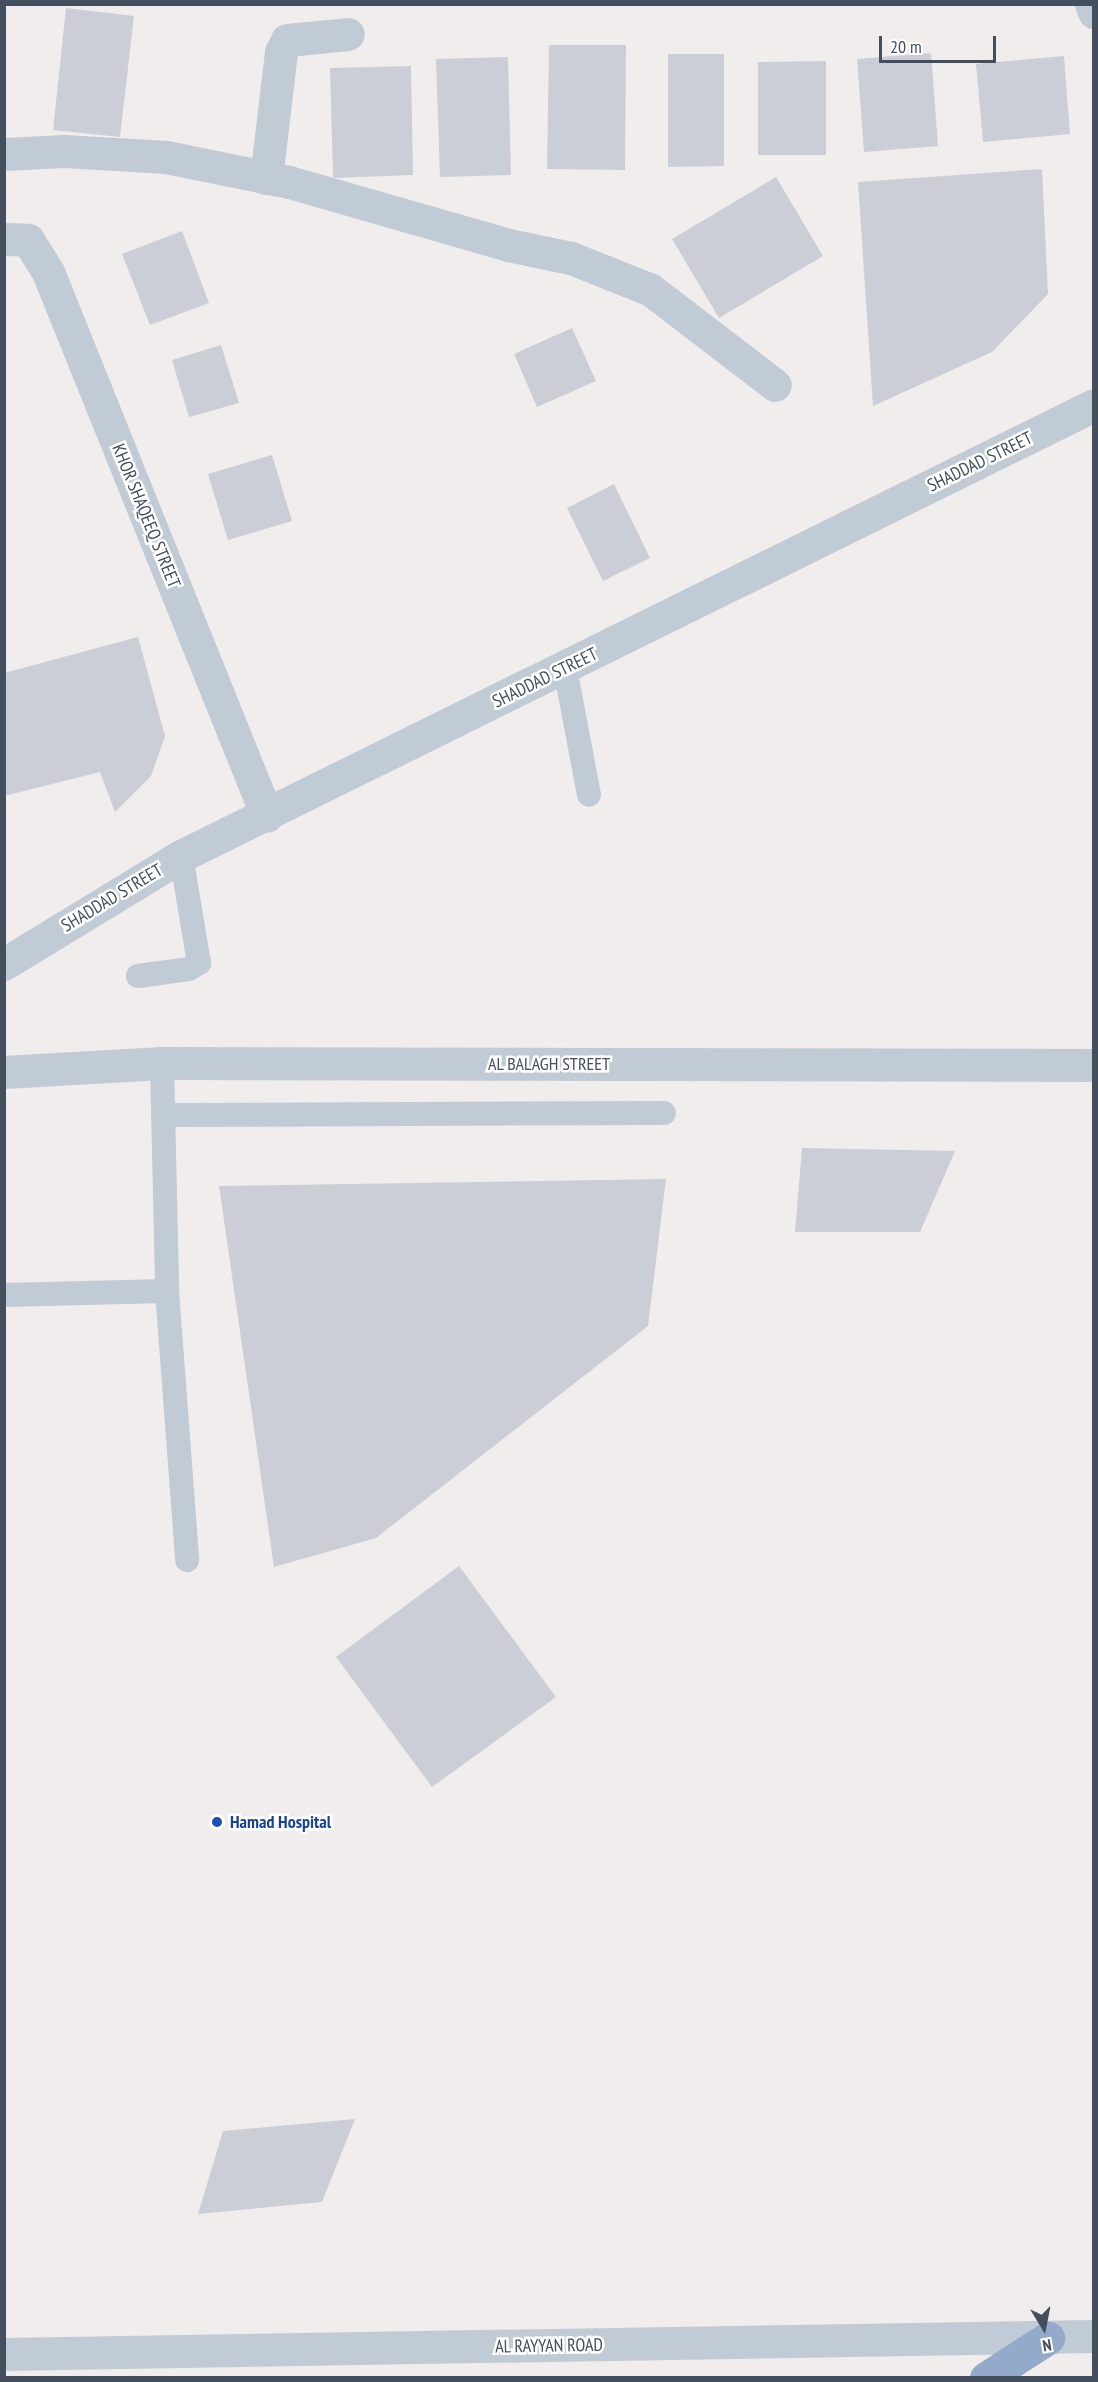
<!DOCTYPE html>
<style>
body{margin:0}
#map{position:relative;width:1098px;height:2382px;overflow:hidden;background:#f0edec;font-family:"PT Sans Narrow",sans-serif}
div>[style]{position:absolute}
.building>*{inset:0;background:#cbced6}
.service>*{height:24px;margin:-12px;padding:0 12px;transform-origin:12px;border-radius:12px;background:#c1cbd6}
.minor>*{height:33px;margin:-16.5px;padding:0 16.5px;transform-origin:16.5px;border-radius:16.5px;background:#c1cbd6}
.trunk>*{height:33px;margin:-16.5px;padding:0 16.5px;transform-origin:16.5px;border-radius:16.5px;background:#94aaca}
.dots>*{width:16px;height:16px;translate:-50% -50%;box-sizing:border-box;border:3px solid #fff;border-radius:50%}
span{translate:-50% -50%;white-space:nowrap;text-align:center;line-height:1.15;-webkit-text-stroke:5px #fff;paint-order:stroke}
.street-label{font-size:18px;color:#434f5d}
.transit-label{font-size:18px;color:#164399;font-weight:700}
.left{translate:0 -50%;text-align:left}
.frame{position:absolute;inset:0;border:6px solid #434f5d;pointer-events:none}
.north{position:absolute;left:1014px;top:2298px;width:60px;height:60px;-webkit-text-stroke:4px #fff;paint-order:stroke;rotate:170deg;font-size:16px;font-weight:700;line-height:24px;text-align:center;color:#434f5d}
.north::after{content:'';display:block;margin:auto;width:21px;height:27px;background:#434f5d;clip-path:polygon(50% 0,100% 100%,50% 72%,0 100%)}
.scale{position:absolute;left:879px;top:36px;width:117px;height:27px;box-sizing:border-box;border:3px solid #434f5d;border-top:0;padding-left:8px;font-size:18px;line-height:21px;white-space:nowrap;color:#434f5d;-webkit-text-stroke:4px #fff;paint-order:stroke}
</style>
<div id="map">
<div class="building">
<div style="clip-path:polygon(66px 8px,134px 16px,120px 137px,53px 130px)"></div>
<div style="clip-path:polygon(549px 45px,626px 45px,625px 170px,547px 169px)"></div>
<div style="clip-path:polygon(931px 53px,938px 146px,864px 152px,857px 59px)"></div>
<div style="clip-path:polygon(668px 54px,724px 54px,724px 166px,668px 167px)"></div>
<div style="clip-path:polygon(1064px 56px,1070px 134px,983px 142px,976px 64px)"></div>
<div style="clip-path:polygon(508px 57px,511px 175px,440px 177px,436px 59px)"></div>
<div style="clip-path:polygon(826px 61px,826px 155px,758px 155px,758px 62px)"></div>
<div style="clip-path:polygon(411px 66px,413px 175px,333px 178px,330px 68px)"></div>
<div style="clip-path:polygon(1042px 169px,1048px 294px,992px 352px,873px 406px,858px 182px)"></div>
<div style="clip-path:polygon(776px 177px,823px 256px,719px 318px,672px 239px)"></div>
<div style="clip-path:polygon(182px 231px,209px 303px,150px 325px,122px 254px)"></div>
<div style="clip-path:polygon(572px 328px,596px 381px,537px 407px,514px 354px)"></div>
<div style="clip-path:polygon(221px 345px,239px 403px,189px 417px,172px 360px)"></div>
<div style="clip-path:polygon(272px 455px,292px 521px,228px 540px,208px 474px)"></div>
<div style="clip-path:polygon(614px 484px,650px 558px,603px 581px,567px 508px)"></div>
<div style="clip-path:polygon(138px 637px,165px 736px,151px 776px,115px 812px,100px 772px,4px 796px,4px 673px)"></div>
<div style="clip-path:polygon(802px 1148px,955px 1151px,920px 1232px,795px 1232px)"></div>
<div style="clip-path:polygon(666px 1179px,648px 1326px,376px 1538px,274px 1567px,219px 1186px)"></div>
<div style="clip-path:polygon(459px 1566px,556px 1697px,432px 1787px,336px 1657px)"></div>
<div style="clip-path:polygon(355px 2119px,322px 2202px,198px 2214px,223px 2131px)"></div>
</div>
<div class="service">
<div style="left:565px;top:668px;width:129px;rotate:79.3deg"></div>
<div style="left:138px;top:976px;width:51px;rotate:-7.8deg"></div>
<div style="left:189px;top:969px;width:12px;rotate:-31deg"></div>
<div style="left:199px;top:963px;width:109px;rotate:-99.5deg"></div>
<div style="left:162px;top:1063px;width:228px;rotate:88.7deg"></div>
<div style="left:163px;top:1115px;width:501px;rotate:-0.23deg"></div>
<div style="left:4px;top:1295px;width:163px;rotate:-1.4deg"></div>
<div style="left:167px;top:1291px;width:270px;rotate:85.7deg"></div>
</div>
<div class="minor">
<div style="left:1091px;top:4px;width:9px;rotate:69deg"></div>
<div style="left:4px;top:154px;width:60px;rotate:-2.9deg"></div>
<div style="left:64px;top:151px;width:102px;rotate:3.4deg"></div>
<div style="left:166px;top:157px;width:126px;rotate:11.5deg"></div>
<div style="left:289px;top:182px;width:228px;rotate:16deg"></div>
<div style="left:508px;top:245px;width:64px;rotate:11.7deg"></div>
<div style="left:571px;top:258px;width:86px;rotate:21.8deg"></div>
<div style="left:651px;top:290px;width:156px;rotate:37.5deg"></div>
<div style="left:266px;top:178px;width:127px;rotate:-83.2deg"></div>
<div style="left:281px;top:52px;width:13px;rotate:-63deg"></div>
<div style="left:287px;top:40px;width:61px;rotate:-5.6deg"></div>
<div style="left:4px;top:239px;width:24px;rotate:2deg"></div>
<div style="left:28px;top:240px;width:38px;rotate:58deg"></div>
<div style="left:48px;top:272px;width:586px;rotate:68.07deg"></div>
<div style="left:4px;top:964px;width:207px;rotate:-31.4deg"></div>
<div style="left:181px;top:856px;width:1018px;rotate:-26.29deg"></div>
<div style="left:4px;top:1072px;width:158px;rotate:-3.3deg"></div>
<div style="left:162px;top:1063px;width:932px;rotate:0.12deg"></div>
<div style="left:4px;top:2354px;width:1090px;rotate:-0.95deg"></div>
</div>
<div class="trunk">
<div style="left:986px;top:2378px;width:74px;rotate:-32.8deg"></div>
</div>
<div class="dots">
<div style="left:217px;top:1822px;background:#1a4fb4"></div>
</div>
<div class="street-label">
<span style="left:980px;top:462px;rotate:-26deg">SHADDAD STREET</span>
<span style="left:146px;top:516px;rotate:68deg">KHOR SHAQEEQ STREET</span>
<span style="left:545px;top:678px;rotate:-26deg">SHADDAD STREET</span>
<span style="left:112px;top:898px;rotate:-31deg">SHADDAD STREET</span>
<span style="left:549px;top:1064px">AL BALAGH STREET</span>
<span style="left:549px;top:2346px;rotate:-1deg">AL RAYYAN ROAD</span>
</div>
<div class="transit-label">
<span class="left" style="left:230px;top:1822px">Hamad Hospital</span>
</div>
<div class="frame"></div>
<div class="north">N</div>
<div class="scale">20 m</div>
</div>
